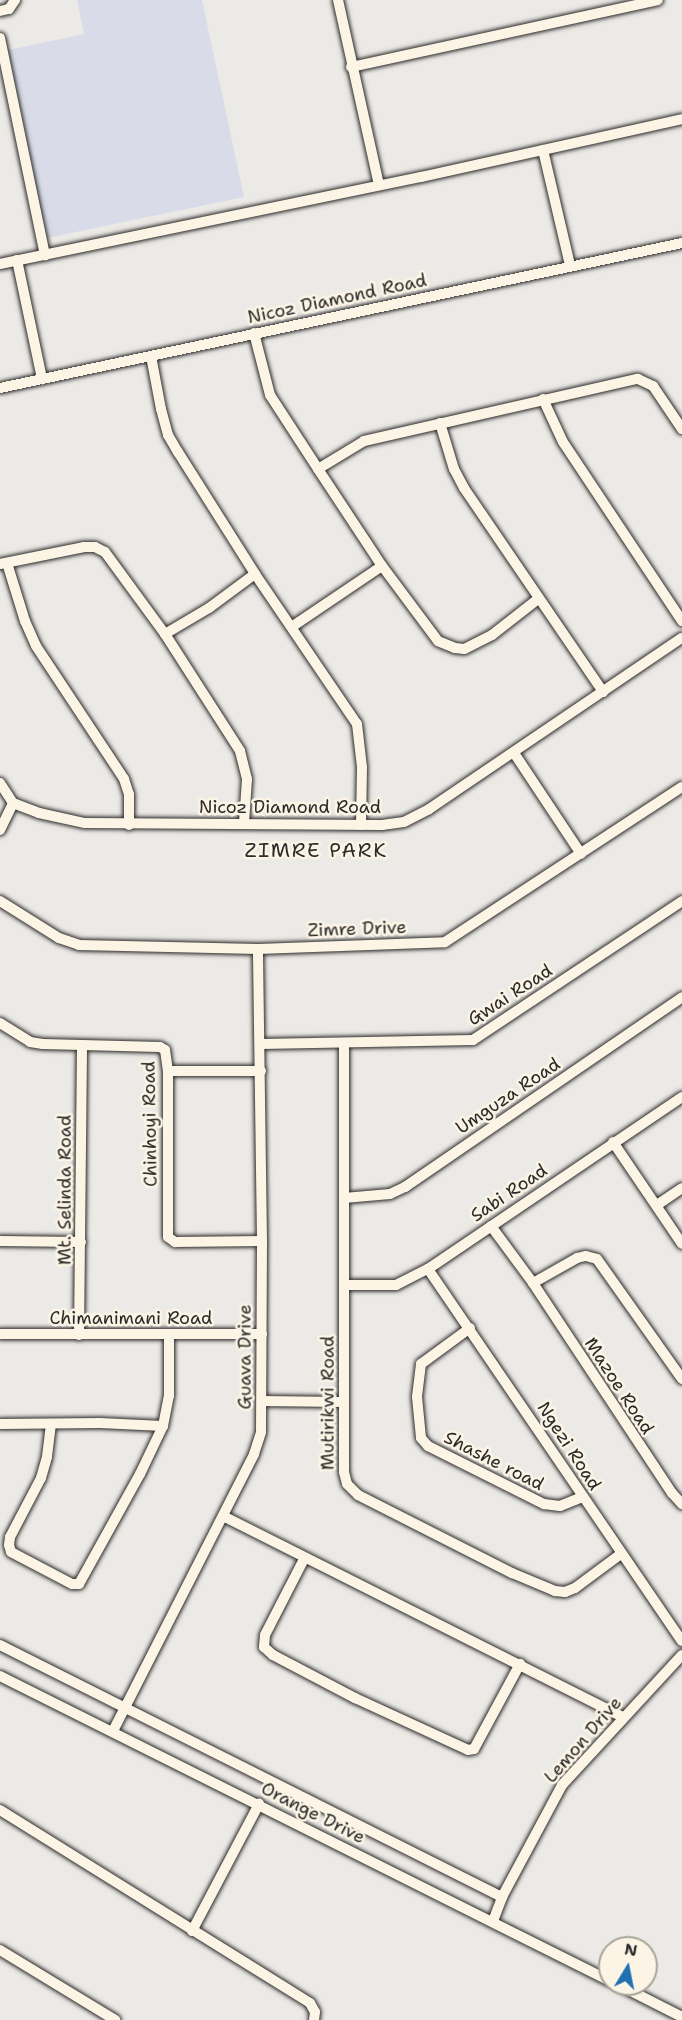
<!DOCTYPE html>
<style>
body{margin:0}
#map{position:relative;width:682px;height:2020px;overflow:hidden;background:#eceae6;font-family:"Shantell Sans",sans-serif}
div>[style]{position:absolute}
.built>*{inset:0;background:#d9dce8}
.roads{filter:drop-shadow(0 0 2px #2b2b2b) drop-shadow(0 0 2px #2b2b2b)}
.minor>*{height:10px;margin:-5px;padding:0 5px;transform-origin:5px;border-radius:5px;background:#fcf5e5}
span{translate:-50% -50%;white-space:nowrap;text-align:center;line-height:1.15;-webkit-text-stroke:5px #fcf5e5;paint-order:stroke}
.street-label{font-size:18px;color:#2b2b2b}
.neighbourhood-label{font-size:20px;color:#2b2b2b;letter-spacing:1.5px}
.north{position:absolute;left:598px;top:1936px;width:60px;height:60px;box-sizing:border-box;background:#fcf5e5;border:2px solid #a8a49b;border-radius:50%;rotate:10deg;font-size:16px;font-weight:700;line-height:24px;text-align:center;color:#2b2b2b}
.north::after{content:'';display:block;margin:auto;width:21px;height:27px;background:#1f6fb2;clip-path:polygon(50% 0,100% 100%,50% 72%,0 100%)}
</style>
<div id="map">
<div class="built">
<div style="clip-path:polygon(77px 0,202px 0,244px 197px,47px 238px,8px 50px,84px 34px)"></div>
</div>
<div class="roads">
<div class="minor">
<div style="left:338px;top:0;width:189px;rotate:77.5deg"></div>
<div style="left:0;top:11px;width:9px;rotate:-13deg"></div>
<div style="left:9px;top:9px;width:11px;rotate:-56deg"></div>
<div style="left:0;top:38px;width:222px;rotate:78.3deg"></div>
<div style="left:351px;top:67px;width:314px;rotate:-12.3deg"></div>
<div style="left:543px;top:150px;width:118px;rotate:76.8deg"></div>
<div style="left:17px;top:260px;width:122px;rotate:78.1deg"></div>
<div style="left:0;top:264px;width:430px;rotate:-11.7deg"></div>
<div style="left:421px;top:177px;width:267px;rotate:-12.5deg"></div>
<div style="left:254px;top:333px;width:64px;rotate:75.5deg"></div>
<div style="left:270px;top:395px;width:88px;rotate:57deg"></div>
<div style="left:151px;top:356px;width:54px;rotate:79.3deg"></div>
<div style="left:161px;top:409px;width:27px;rotate:75deg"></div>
<div style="left:168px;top:435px;width:20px;rotate:60deg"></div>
<div style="left:178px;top:452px;width:144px;rotate:57.7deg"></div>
<div style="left:255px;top:574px;width:181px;rotate:55.8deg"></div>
<div style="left:357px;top:724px;width:43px;rotate:83.4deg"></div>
<div style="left:362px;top:767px;width:58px;rotate:91deg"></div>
<div style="left:0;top:388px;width:697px;rotate:-12deg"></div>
<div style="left:543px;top:399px;width:47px;rotate:65.1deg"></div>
<div style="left:563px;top:442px;width:215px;rotate:56.4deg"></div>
<div style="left:440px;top:423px;width:48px;rotate:73.1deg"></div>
<div style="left:454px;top:469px;width:21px;rotate:62deg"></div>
<div style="left:464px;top:488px;width:247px;rotate:55.7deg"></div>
<div style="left:7px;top:563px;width:61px;rotate:72.8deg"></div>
<div style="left:25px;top:621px;width:27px;rotate:66deg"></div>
<div style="left:36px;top:646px;width:159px;rotate:56.5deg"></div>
<div style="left:124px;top:779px;width:16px;rotate:72deg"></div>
<div style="left:129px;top:794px;width:31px;rotate:90deg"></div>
<div style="left:0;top:564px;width:86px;rotate:-11.4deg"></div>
<div style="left:84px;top:547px;width:11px"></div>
<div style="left:95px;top:547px;width:11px;rotate:27deg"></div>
<div style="left:105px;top:552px;width:102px;rotate:53.8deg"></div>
<div style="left:165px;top:634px;width:139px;rotate:57.3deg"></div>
<div style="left:240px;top:751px;width:29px;rotate:76deg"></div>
<div style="left:247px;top:779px;width:44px;rotate:93.9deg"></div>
<div style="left:538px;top:599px;width:58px;rotate:142deg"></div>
<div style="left:492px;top:635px;width:31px;rotate:153deg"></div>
<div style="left:464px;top:649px;width:9px;rotate:-174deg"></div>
<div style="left:455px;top:648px;width:18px;rotate:-158deg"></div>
<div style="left:438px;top:641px;width:94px;rotate:-126.7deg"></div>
<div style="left:382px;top:566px;width:116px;rotate:-123.4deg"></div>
<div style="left:318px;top:469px;width:54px;rotate:-31.3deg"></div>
<div style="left:364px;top:441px;width:281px;rotate:-12.8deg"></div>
<div style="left:638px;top:379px;width:17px;rotate:25deg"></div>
<div style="left:653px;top:386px;width:52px;rotate:56deg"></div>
<div style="left:293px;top:626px;width:107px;rotate:-34deg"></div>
<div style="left:165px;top:634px;width:51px;rotate:-30.6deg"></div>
<div style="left:209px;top:608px;width:57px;rotate:-36.5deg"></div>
<div style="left:514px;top:753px;width:121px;rotate:56.4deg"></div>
<div style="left:0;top:783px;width:24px;rotate:57deg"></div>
<div style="left:13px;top:803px;width:28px;rotate:21deg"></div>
<div style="left:39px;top:813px;width:47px;rotate:12.3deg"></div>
<div style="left:85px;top:823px;width:297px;rotate:0.4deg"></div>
<div style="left:382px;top:825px;width:22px;rotate:-8deg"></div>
<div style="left:404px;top:822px;width:28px;rotate:-27deg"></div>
<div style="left:429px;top:809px;width:305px;rotate:-34.1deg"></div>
<div style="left:0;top:830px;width:30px;rotate:-64deg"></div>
<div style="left:0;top:901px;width:70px;rotate:32.1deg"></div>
<div style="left:59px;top:938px;width:21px;rotate:19deg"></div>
<div style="left:79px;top:945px;width:179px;rotate:1.3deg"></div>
<div style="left:258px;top:949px;width:187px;rotate:-2.1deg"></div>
<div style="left:445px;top:942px;width:283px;rotate:-33.2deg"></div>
<div style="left:0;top:1023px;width:36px;rotate:32deg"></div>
<div style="left:30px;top:1042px;width:13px;rotate:9deg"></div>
<div style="left:43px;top:1044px;width:117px;rotate:1.5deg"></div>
<div style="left:160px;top:1047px;width:6px;rotate:31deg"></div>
<div style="left:165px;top:1050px;width:21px;rotate:82deg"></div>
<div style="left:168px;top:1071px;width:166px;rotate:90deg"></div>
<div style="left:168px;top:1237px;width:9px;rotate:36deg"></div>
<div style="left:175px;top:1242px;width:87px;rotate:-0.7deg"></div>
<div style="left:261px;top:1044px;width:212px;rotate:-1.1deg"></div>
<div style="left:473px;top:1040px;width:251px;rotate:-33.6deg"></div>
<div style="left:344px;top:1044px;width:428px;rotate:90deg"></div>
<div style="left:344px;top:1472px;width:12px;rotate:76deg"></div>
<div style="left:347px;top:1484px;width:16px;rotate:45deg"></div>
<div style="left:358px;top:1495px;width:173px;rotate:26.9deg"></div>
<div style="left:512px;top:1573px;width:47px;rotate:22.7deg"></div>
<div style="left:555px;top:1591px;width:10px;rotate:6deg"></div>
<div style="left:565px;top:1592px;width:11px;rotate:-22deg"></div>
<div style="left:575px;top:1588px;width:57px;rotate:-36.5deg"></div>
<div style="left:168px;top:1071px;width:93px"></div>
<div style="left:613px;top:1142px;width:123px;rotate:55.9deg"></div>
<div style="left:344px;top:1198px;width:46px;rotate:-5deg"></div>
<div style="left:390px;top:1194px;width:17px;rotate:-25deg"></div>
<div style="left:405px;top:1187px;width:336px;rotate:-34.4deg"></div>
<div style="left:657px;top:1205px;width:30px;rotate:-34deg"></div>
<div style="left:491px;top:1226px;width:71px;rotate:53.6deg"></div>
<div style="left:533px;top:1283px;width:252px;rotate:56.5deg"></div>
<div style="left:672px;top:1493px;width:15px;rotate:48deg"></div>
<div style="left:0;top:1241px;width:81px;rotate:0.7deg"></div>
<div style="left:428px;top:1269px;width:450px;rotate:55.7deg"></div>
<div style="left:533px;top:1283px;width:51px;rotate:-29.6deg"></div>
<div style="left:577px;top:1258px;width:9px;rotate:-13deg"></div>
<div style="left:586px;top:1256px;width:11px;rotate:15deg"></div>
<div style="left:597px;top:1259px;width:147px;rotate:54.7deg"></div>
<div style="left:344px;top:1285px;width:52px"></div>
<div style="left:396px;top:1285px;width:36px;rotate:-27deg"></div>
<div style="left:428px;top:1269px;width:307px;rotate:-34.1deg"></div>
<div style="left:470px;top:1328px;width:61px;rotate:143.7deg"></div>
<div style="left:421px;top:1364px;width:33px;rotate:97deg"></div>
<div style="left:417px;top:1397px;width:41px;rotate:84.4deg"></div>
<div style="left:421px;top:1438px;width:11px;rotate:49deg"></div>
<div style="left:428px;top:1446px;width:130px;rotate:26.6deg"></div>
<div style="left:544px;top:1504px;width:16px;rotate:7deg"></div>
<div style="left:560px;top:1506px;width:24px;rotate:-22deg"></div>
<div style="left:0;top:1334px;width:262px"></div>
<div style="left:79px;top:1335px;width:289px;rotate:-89.4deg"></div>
<div style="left:262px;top:1401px;width:82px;rotate:0.7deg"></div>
<div style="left:0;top:1424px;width:100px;rotate:-0.6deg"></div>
<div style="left:100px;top:1423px;width:63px;rotate:2.7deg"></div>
<div style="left:51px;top:1424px;width:33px;rotate:97deg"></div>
<div style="left:47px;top:1457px;width:22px;rotate:106deg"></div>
<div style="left:41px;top:1478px;width:67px;rotate:117.7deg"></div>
<div style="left:10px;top:1537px;width:8px;rotate:97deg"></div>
<div style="left:9px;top:1545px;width:7px;rotate:74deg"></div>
<div style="left:11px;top:1552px;width:69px;rotate:27.7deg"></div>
<div style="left:72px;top:1584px;width:7px"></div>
<div style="left:79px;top:1584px;width:126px;rotate:-61deg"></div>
<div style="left:140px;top:1474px;width:53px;rotate:-64.4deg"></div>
<div style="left:163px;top:1426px;width:31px;rotate:-79deg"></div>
<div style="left:169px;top:1396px;width:62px;rotate:-90deg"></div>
<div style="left:223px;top:1516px;width:448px;rotate:26.7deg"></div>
<div style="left:304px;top:1559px;width:85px;rotate:117.2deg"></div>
<div style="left:265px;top:1635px;width:12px;rotate:95deg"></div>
<div style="left:264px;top:1647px;width:12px;rotate:42deg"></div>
<div style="left:273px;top:1655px;width:93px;rotate:27.7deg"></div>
<div style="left:355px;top:1698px;width:124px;rotate:24.7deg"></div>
<div style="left:468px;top:1750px;width:6px;rotate:-9deg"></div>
<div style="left:474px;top:1749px;width:97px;rotate:-61.6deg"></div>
<div style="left:0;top:1645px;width:562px;rotate:26.66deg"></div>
<div style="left:0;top:1676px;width:682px;rotate:26.57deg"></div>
<div style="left:113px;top:1731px;width:311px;rotate:-63deg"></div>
<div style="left:254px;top:1454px;width:23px;rotate:-72deg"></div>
<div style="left:261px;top:1432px;width:191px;rotate:-89.7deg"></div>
<div style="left:262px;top:1241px;width:292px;rotate:-90.8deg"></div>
<div style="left:0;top:1810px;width:365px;rotate:31.9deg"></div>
<div style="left:310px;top:2003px;width:10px;rotate:61deg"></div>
<div style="left:315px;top:2012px;width:8px;rotate:97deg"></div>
<div style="left:493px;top:1921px;width:26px;rotate:-69deg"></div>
<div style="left:502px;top:1897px;width:127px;rotate:-61.8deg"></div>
<div style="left:562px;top:1785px;width:177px;rotate:-47.3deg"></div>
<div style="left:192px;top:1931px;width:144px;rotate:-62.2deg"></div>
<div style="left:0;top:1950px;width:135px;rotate:31.3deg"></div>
<div style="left:617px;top:1984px;width:73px;rotate:26.9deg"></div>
</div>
</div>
<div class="street-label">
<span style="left:337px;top:299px;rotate:-12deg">Nicoz Diamond Road</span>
<span style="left:290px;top:807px">Nicoz Diamond Road</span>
<span style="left:357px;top:929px;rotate:-2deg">Zimre Drive</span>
<span style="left:510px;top:995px;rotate:-33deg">Gwai Road</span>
<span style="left:508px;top:1096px;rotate:-34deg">Umguza Road</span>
<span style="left:150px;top:1124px;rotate:-91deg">Chinhoyi Road</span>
<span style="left:65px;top:1190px;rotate:-90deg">Mt. Selinda Road</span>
<span style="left:509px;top:1193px;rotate:-34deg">Sabi Road</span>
<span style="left:131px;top:1318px">Chimanimani Road</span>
<span style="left:245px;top:1357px;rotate:-90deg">Guava Drive</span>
<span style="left:619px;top:1386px;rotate:57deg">Mazoe Road</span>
<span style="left:328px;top:1403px;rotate:-90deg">Mutirikwi Road</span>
<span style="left:569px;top:1446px;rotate:57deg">Ngezi Road</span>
<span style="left:494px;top:1461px;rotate:27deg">Shashe road</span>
<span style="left:583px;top:1740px;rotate:-49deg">Lemon Drive</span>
<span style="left:313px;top:1813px;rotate:27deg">Orange Drive</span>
</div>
<div class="neighbourhood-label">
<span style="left:316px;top:850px">ZIMRE PARK</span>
</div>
<div class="north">N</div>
</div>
